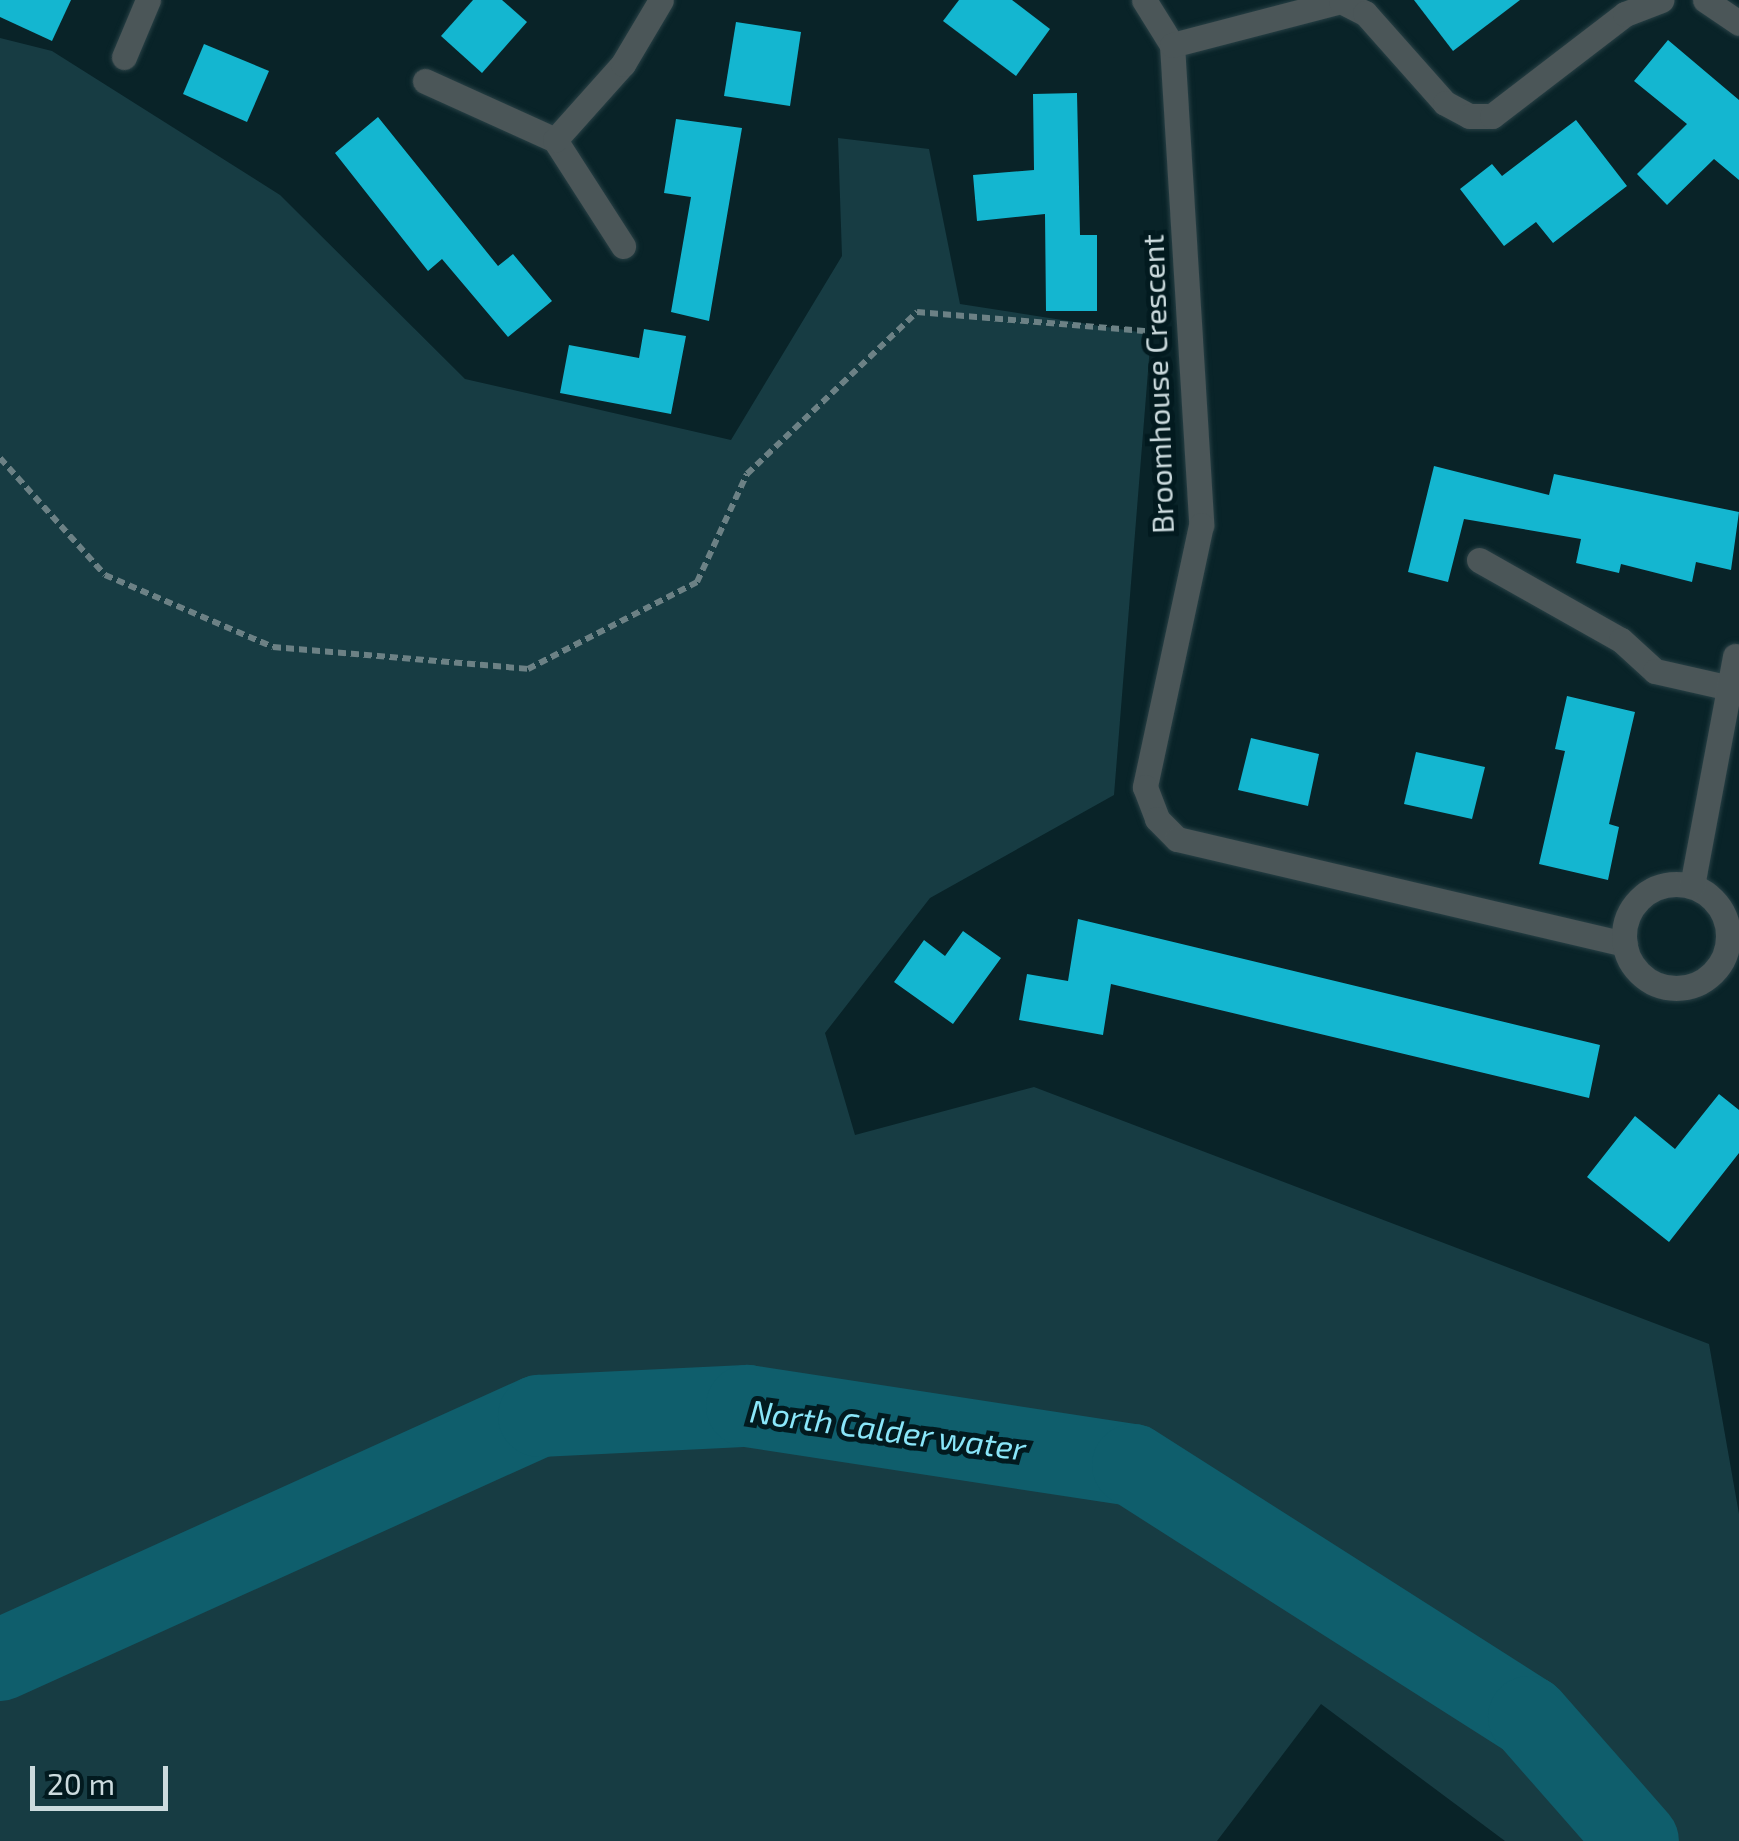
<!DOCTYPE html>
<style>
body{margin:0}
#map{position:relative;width:1739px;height:1841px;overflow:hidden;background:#092328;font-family:"Exo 2",sans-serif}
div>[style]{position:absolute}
.green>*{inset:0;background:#173c43}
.river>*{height:82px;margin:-41px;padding:0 41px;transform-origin:41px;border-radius:41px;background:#0f5e6c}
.building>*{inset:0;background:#14b6d0}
.path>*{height:6px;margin-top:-3px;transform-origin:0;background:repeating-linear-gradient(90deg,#6c8185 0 8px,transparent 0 13px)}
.roads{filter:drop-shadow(0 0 2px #284045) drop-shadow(0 0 2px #284045)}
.service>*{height:25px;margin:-12.5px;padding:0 12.5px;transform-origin:12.5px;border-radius:12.5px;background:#4b5658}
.minor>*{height:25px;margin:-12.5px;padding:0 12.5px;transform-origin:12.5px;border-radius:12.5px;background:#4b5658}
.minor>.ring{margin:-12.5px;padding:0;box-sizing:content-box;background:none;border:25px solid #4b5658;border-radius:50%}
span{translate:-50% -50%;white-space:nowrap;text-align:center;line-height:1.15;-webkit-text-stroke:10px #021a1f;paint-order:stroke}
.street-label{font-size:30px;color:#ccdbde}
.water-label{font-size:32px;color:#8ae6f9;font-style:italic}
.scale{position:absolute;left:30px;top:1766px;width:138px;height:45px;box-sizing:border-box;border:5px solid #ccdbde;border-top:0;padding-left:12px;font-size:30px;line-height:35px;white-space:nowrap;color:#ccdbde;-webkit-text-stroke:8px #021a1f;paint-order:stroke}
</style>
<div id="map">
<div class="green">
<div style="clip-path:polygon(0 38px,52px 51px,280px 195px,465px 379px,731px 440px,842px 256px,838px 138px,929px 149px,960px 304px,1151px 334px,1114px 795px,930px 898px,825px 1033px,855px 1135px,1034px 1087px,1709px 1344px,1739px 1514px,1739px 1841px,1505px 1841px,1321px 1704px,1217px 1841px,0 1841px)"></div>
</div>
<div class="river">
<div style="left:0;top:1660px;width:592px;rotate:-24.36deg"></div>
<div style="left:539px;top:1416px;width:208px;rotate:-2.8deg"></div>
<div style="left:747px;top:1406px;width:390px;rotate:8.7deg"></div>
<div style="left:1133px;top:1465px;width:469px;rotate:32.5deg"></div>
<div style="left:1529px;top:1717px;width:165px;rotate:48.7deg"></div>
</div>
<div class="building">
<div style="clip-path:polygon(0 0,71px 0,52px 41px,0 17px)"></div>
<div style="clip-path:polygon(473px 0,502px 0,527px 22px,482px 73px,441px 36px)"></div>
<div style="clip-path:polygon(959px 0,1012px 0,1050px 29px,1016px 76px,943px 21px)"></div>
<div style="clip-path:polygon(1414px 0,1520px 0,1453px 51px)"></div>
<div style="clip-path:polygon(736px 22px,801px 32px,790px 106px,724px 96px)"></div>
<div style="clip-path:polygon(1668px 40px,1739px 100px,1739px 180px,1714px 159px,1667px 205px,1637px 174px,1687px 124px,1634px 81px)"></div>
<div style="clip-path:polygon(204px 44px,269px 71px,247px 122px,183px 94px)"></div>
<div style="clip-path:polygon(1077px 93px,1080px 235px,1097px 235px,1097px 311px,1046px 311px,1045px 214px,977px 221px,973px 175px,1034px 170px,1033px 94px)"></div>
<div style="clip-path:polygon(378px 117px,498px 266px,513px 254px,552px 301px,508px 337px,442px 259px,428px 271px,335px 153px)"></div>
<div style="clip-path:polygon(676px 119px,742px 128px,709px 321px,671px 312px,691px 197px,664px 193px)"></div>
<div style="clip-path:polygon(1576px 120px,1627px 186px,1553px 243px,1536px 222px,1504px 246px,1460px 189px,1492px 164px,1502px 176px)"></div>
<div style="clip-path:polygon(644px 329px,686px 336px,671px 414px,560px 393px,569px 345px,639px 358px)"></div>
<div style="clip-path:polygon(1434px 466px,1549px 495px,1554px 474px,1739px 512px,1731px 570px,1696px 562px,1692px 582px,1621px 564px,1619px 573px,1576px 563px,1581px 539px,1464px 519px,1448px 582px,1408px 572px)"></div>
<div style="clip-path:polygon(1567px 696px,1635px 712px,1609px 824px,1619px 827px,1608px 880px,1539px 864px,1565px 751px,1555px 749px)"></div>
<div style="clip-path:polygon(1251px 738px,1319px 754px,1308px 806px,1238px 790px)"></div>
<div style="clip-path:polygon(1416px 752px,1485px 767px,1472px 819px,1404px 804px)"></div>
<div style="clip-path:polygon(1078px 919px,1600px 1045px,1589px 1098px,1111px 984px,1103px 1035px,1019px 1020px,1027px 974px,1068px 981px)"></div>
<div style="clip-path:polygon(963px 931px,1001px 958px,953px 1024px,894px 982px,924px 940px,945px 956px)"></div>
<div style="clip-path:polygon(1719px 1094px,1739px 1110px,1739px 1153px,1669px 1242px,1587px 1177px,1635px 1116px,1675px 1149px)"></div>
</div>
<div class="path">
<div style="left:0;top:458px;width:157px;rotate:48.1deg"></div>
<div style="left:105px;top:575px;width:183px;rotate:23.2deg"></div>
<div style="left:273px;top:647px;width:256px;rotate:4.9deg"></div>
<div style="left:528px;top:669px;width:190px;rotate:-27.2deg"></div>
<div style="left:697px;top:582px;width:119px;rotate:-65.2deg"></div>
<div style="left:747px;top:474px;width:235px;rotate:-43.6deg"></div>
<div style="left:917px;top:312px;width:240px;rotate:4.8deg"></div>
</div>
<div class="roads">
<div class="service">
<div style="left:1479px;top:560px;width:163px;rotate:29.4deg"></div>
<div style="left:1621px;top:640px;width:46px;rotate:42.4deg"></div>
<div style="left:1655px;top:671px;width:77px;rotate:12.8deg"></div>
</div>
<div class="minor">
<div style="left:1144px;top:0;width:53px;rotate:58.1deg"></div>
<div style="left:1172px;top:45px;width:481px;rotate:86.5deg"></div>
<div style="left:1201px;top:525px;width:268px;rotate:102.1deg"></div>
<div style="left:1145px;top:787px;width:34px;rotate:69deg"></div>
<div style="left:1157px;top:819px;width:28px;rotate:45deg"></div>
<div style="left:1177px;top:839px;width:460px;rotate:13.2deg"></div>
<div style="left:1705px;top:0;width:41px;rotate:34.1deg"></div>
<div style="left:1172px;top:45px;width:175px;rotate:-14.6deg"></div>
<div style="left:1341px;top:1px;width:27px;rotate:27deg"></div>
<div style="left:1365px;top:13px;width:120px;rotate:48.4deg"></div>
<div style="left:1445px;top:103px;width:27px;rotate:28deg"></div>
<div style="left:1469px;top:116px;width:23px"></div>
<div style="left:1492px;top:116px;width:168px;rotate:-37.5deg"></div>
<div style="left:1625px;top:14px;width:39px;rotate:-21deg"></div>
<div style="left:124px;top:57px;width:62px;rotate:-67.2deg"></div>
<div style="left:425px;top:81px;width:143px;rotate:24.4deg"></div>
<div style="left:555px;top:140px;width:126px;rotate:57.3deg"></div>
<div style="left:555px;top:140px;width:102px;rotate:-48.2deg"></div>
<div style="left:623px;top:64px;width:74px;rotate:-59.3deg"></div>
<div class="ring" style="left:1624px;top:884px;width:79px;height:79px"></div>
<div style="left:1692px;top:886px;width:234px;rotate:-79.4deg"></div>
</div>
</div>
<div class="street-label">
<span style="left:1157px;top:384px;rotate:-92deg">Broomhouse Crescent</span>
</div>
<div class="water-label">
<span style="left:888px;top:1429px;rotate:8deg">North Calder water</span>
</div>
<div class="scale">20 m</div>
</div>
